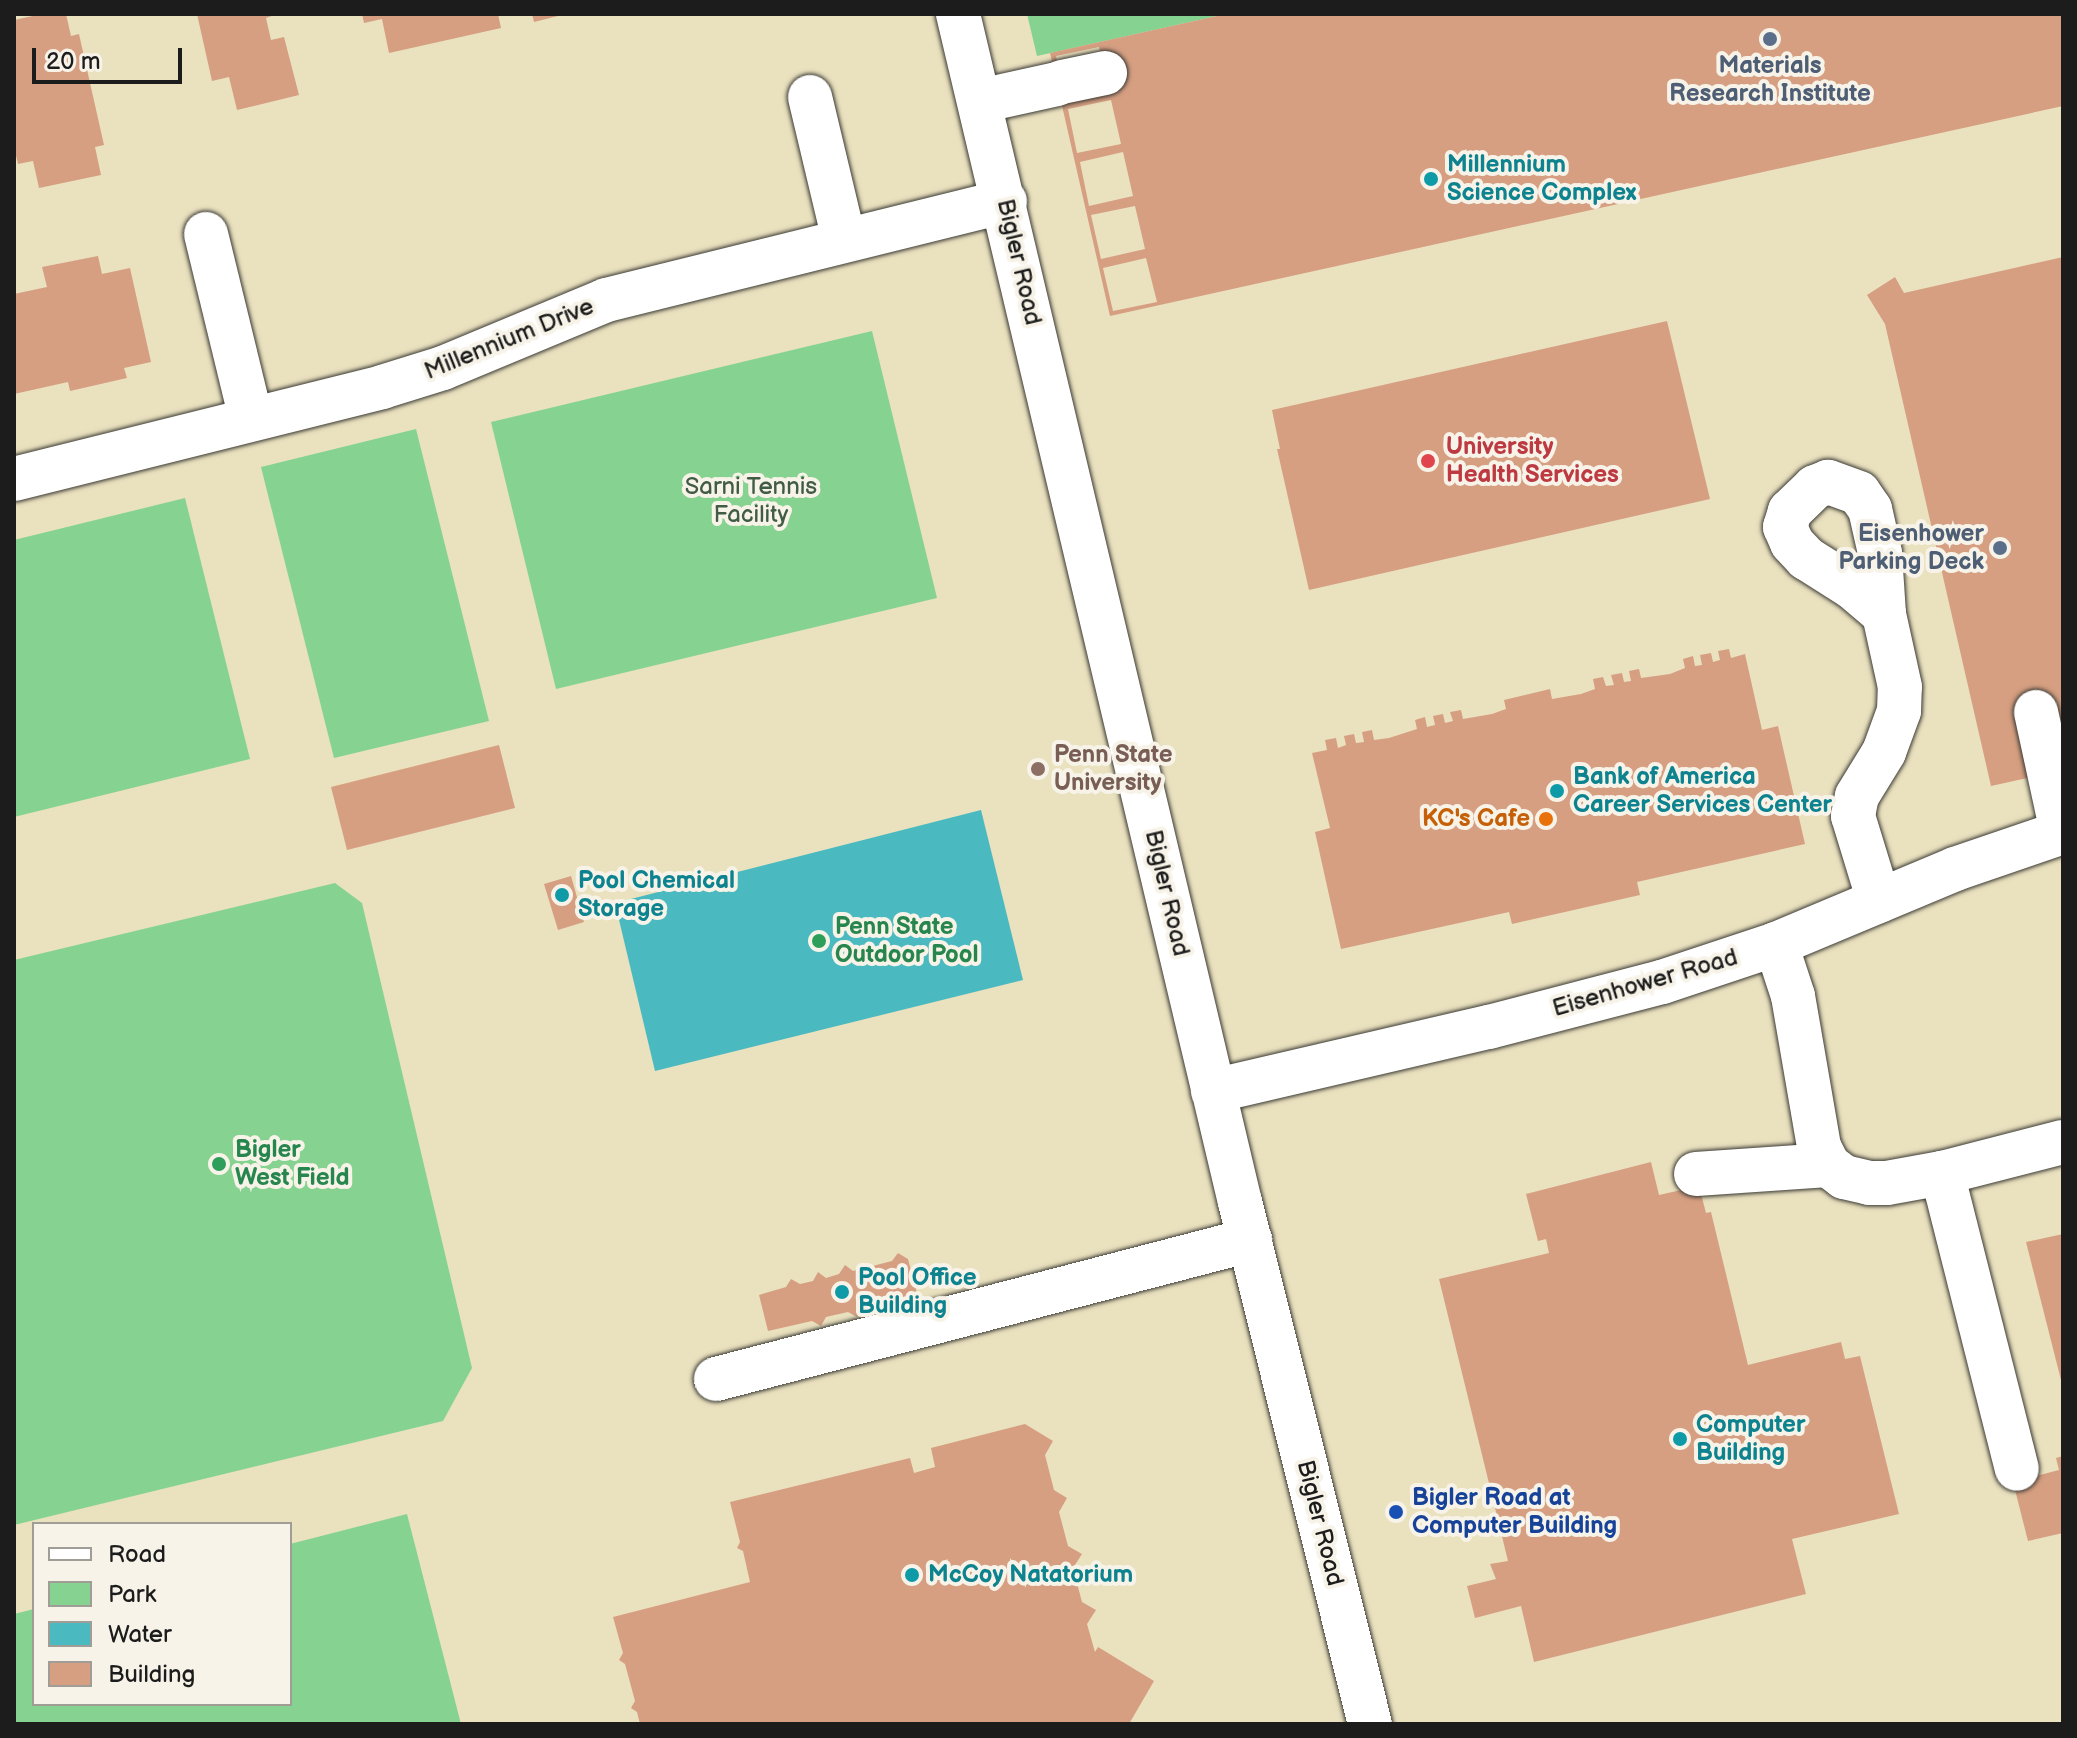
<!DOCTYPE html>
<style>
body{margin:0}
#map{position:relative;width:2077px;height:1738px;overflow:hidden;background:#eae1bf;font-family:"Balsamiq Sans",sans-serif}
div>[style]{position:absolute}
.green>*{inset:0;background:#86d391}
.water>*{inset:0;background:#4abac0}
.building>*{inset:0;background:#d69f82}
.roads{filter:drop-shadow(0 0 2px #3b3a34) drop-shadow(0 0 2px #3b3a34)}
.minor>*{height:44px;margin:-22px;padding:0 22px;transform-origin:22px;border-radius:22px;background:#fff}
.dots>*{width:22px;height:22px;translate:-50% -50%;box-sizing:border-box;border:4px solid #f7f3e8;border-radius:50%}
span{translate:-50% -50%;white-space:nowrap;text-align:center;line-height:1.15;-webkit-text-stroke:8px #f7f3e8;paint-order:stroke}
.service-label{font-size:24px;color:#4e5e75;font-weight:700}
.right{translate:-100% -50%;text-align:right}
.culture-label{font-size:24px;color:#0d838f;font-weight:700}
.left{translate:0 -50%;text-align:left}
.street-label{font-size:24px;color:#1c1c1c}
.health-label{font-size:24px;color:#be3a42;font-weight:700}
.park-label{font-size:24px;color:#415c45}
.education-label{font-size:24px;color:#785e54;font-weight:700}
.food-label{font-size:24px;color:#c56008;font-weight:700}
.leisure-label{font-size:24px;color:#27864d;font-weight:700}
.transit-label{font-size:24px;color:#164399;font-weight:700}
.frame{position:absolute;inset:0;border:16px solid #1c1c1c;pointer-events:none}
.legend{position:absolute;left:32px;top:1522px;width:260px;height:184px;box-sizing:border-box;background:#f7f3e8;border:2px solid #9f9d96;margin:0;padding:10px 14px;list-style:none;font-size:24px;color:#1c1c1c}
.legend li{display:flex;align-items:center;gap:16px;height:40px}
.legend b{width:40px;border:2px solid #9f9d96}
.scale{position:absolute;left:32px;top:48px;width:150px;height:36px;box-sizing:border-box;border:4px solid #1c1c1c;border-top:0;padding-left:10px;font-size:24px;line-height:28px;white-space:nowrap;color:#1c1c1c;-webkit-text-stroke:6px #f7f3e8;paint-order:stroke}
</style>
<div id="map">
<div class="green">
<div style="clip-path:polygon(1027px 14px,1226px 14px,1037px 56px)"></div>
<div style="clip-path:polygon(872px 331px,937px 598px,556px 689px,491px 422px)"></div>
<div style="clip-path:polygon(416px 429px,489px 721px,334px 758px,261px 467px)"></div>
<div style="clip-path:polygon(185px 498px,250px 759px,14px 817px,14px 540px)"></div>
<div style="clip-path:polygon(335px 883px,362px 903px,472px 1368px,443px 1421px,14px 1525px,14px 960px)"></div>
<div style="clip-path:polygon(407px 1514px,461px 1724px,14px 1724px,14px 1614px,34px 1609px,34px 1704px,290px 1704px,290px 1544px)"></div>
</div>
<div class="water">
<div style="clip-path:polygon(981px 810px,1023px 980px,655px 1071px,615px 903px)"></div>
</div>
<div class="building">
<div style="clip-path:polygon(42px 14px,66px 14px,71px 36px,79px 34px,104px 145px,95px 147px,101px 175px,39px 188px,33px 161px,18px 164px,14px 147px,14px 20px)"></div>
<div style="clip-path:polygon(197px 14px,277px 14px,266px 18px,271px 40px,284px 37px,299px 95px,237px 110px,229px 77px,212px 81px)"></div>
<div style="clip-path:polygon(362px 14px,498px 14px,501px 28px,389px 53px,382px 19px,364px 23px)"></div>
<div style="clip-path:polygon(532px 14px,562px 14px,562px 15px,534px 22px)"></div>
<div style="clip-path:polygon(evenodd,1226px 14px,2063px 14px,2063px 106px,1110px 316px,1050px 53px,1226px 14px,1099px 47px,1109px 90px,1066px 100px,1056px 56px,1099px 47px,1226px 14px,1111px 100px,1121px 144px,1077px 153px,1068px 109px,1111px 100px,1226px 14px,1123px 152px,1133px 196px,1089px 206px,1080px 162px,1123px 152px,1226px 14px,1135px 206px,1145px 249px,1101px 259px,1091px 215px,1135px 206px,1226px 14px,1146px 258px,1157px 302px,1113px 311px,1103px 268px,1146px 258px)"></div>
<div style="clip-path:polygon(98px 256px,102px 274px,130px 268px,151px 362px,124px 368px,127px 378px,70px 391px,68px 382px,14px 394px,14px 294px,47px 287px,42px 267px)"></div>
<div style="clip-path:polygon(2063px 257px,2063px 770px,1991px 786px,1885px 324px,1867px 295px,1895px 277px,1904px 293px)"></div>
<div style="clip-path:polygon(1667px 321px,1710px 499px,1309px 590px,1277px 449px,1280px 449px,1272px 410px)"></div>
<div style="clip-path:polygon(1729px 649px,1731px 658px,1745px 654px,1762px 730px,1778px 726px,1805px 844px,1637px 882px,1640px 895px,1512px 924px,1509px 912px,1341px 949px,1315px 832px,1330px 828px,1312px 753px,1327px 750px,1325px 740px,1336px 738px,1338px 748px,1346px 745px,1344px 736px,1354px 734px,1356px 743px,1364px 742px,1362px 732px,1372px 730px,1374px 740px,1389px 738px,1417px 729px,1415px 720px,1425px 717px,1427px 727px,1435px 725px,1433px 716px,1443px 714px,1445px 723px,1453px 721px,1450px 712px,1461px 710px,1463px 719px,1492px 714px,1506px 709px,1504px 700px,1550px 689px,1552px 699px,1581px 694px,1595px 689px,1593px 679px,1603px 677px,1606px 686px,1614px 685px,1611px 675px,1622px 673px,1624px 682px,1631px 681px,1629px 671px,1639px 669px,1641px 678px,1670px 674px,1685px 668px,1683px 659px,1693px 656px,1695px 666px,1702px 665px,1700px 655px,1711px 653px,1713px 662px,1720px 660px,1718px 651px)"></div>
<div style="clip-path:polygon(499px 745px,515px 808px,347px 850px,331px 787px)"></div>
<div style="clip-path:polygon(571px 876px,584px 922px,558px 930px,544px 884px)"></div>
<div style="clip-path:polygon(1651px 1162px,1659px 1195px,1699px 1186px,1706px 1213px,1711px 1212px,1748px 1365px,1841px 1342px,1845px 1359px,1860px 1356px,1899px 1514px,1792px 1539px,1806px 1594px,1534px 1662px,1521px 1606px,1475px 1618px,1467px 1586px,1496px 1579px,1490px 1564px,1508px 1561px,1439px 1279px,1549px 1253px,1546px 1239px,1538px 1241px,1526px 1194px)"></div>
<div style="clip-path:polygon(2063px 1234px,2063px 1384px,2062px 1384px,2026px 1242px)"></div>
<div style="clip-path:polygon(898px 1253px,908px 1259px,917px 1293px,910px 1304px,901px 1299px,863px 1308px,857px 1317px,848px 1312px,826px 1317px,821px 1326px,812px 1321px,768px 1331px,759px 1295px,786px 1287px,791px 1279px,800px 1284px,813px 1281px,818px 1272px,826px 1278px,839px 1274px,845px 1265px,853px 1271px,892px 1261px)"></div>
<div style="clip-path:polygon(1025px 1424px,1053px 1441px,1045px 1455px,1054px 1490px,1067px 1498px,1059px 1512px,1068px 1546px,1082px 1554px,1073px 1568px,1082px 1602px,1096px 1610px,1087px 1624px,1095px 1652px,1098px 1647px,1154px 1681px,1129px 1724px,640px 1724px,637px 1712px,631px 1708px,635px 1701px,625px 1664px,619px 1660px,623px 1653px,613px 1617px,750px 1582px,743px 1551px,737px 1548px,740px 1542px,730px 1502px,910px 1458px,914px 1473px,935px 1467px,931px 1448px)"></div>
<div style="clip-path:polygon(2063px 1456px,2063px 1533px,2028px 1541px,2013px 1482px,2059px 1470px,2056px 1458px)"></div>
</div>
<div class="roads">
<div class="minor">
<div style="left:958px;top:14px;width:1221px;rotate:76.65deg"></div>
<div style="left:1240px;top:1202px;width:538px;rotate:76.02deg"></div>
<div style="left:1062px;top:82px;width:44px;rotate:-11.8deg"></div>
<div style="left:810px;top:97px;width:147px;rotate:76.6deg"></div>
<div style="left:980px;top:101px;width:79px;rotate:-12.4deg"></div>
<div style="left:206px;top:234px;width:190px;rotate:76.3deg"></div>
<div style="left:14px;top:479px;width:379px;rotate:-14deg"></div>
<div style="left:382px;top:387px;width:64px;rotate:-17.3deg"></div>
<div style="left:443px;top:368px;width:177px;rotate:-22.6deg"></div>
<div style="left:606px;top:300px;width:411px;rotate:-13.9deg"></div>
<div style="left:2036px;top:712px;width:123px;rotate:77.8deg"></div>
<div style="left:1879px;top:901px;width:89px;rotate:-107deg"></div>
<div style="left:1853px;top:816px;width:20px;rotate:-79deg"></div>
<div style="left:1857px;top:796px;width:52px;rotate:-58.5deg"></div>
<div style="left:1884px;top:752px;width:44px;rotate:-69.9deg"></div>
<div style="left:1899px;top:711px;width:24px;rotate:-88deg"></div>
<div style="left:1900px;top:687px;width:75px;rotate:-102.4deg"></div>
<div style="left:1884px;top:614px;width:61px;rotate:-93.8deg"></div>
<div style="left:1880px;top:553px;width:45px;rotate:-102.8deg"></div>
<div style="left:1870px;top:509px;width:19px;rotate:-125deg"></div>
<div style="left:1859px;top:493px;width:33px;rotate:-160deg"></div>
<div style="left:1828px;top:482px;width:14px;rotate:159deg"></div>
<div style="left:1815px;top:487px;width:35px;rotate:136deg"></div>
<div style="left:1790px;top:511px;width:17px;rotate:107deg"></div>
<div style="left:1785px;top:527px;width:17px;rotate:66deg"></div>
<div style="left:1792px;top:543px;width:21px;rotate:47deg"></div>
<div style="left:1806px;top:558px;width:54px;rotate:32.2deg"></div>
<div style="left:1852px;top:587px;width:42px;rotate:40.2deg"></div>
<div style="left:1776px;top:944px;width:55px;rotate:71.9deg"></div>
<div style="left:1793px;top:996px;width:153px;rotate:80.2deg"></div>
<div style="left:1819px;top:1147px;width:20px;rotate:63deg"></div>
<div style="left:1828px;top:1165px;width:20px;rotate:37deg"></div>
<div style="left:1844px;top:1177px;width:26px;rotate:13deg"></div>
<div style="left:1869px;top:1183px;width:18px"></div>
<div style="left:1887px;top:1183px;width:56px;rotate:-10.3deg"></div>
<div style="left:1942px;top:1173px;width:125px;rotate:-14.4deg"></div>
<div style="left:1213px;top:1091px;width:283px;rotate:-13.1deg"></div>
<div style="left:1489px;top:1027px;width:179px;rotate:-14.6deg"></div>
<div style="left:1662px;top:982px;width:120px;rotate:-18.4deg"></div>
<div style="left:1776px;top:944px;width:194px;rotate:-22.7deg"></div>
<div style="left:1955px;top:869px;width:114px;rotate:-18.9deg"></div>
<div style="left:1942px;top:1173px;width:305px;rotate:75.8deg"></div>
<div style="left:1696px;top:1174px;width:132px;rotate:-3.9deg"></div>
<div style="left:716px;top:1379px;width:552px;rotate:-14.59deg"></div>
</div>
</div>
<div class="dots">
<div style="left:1770px;top:39px;background:#5c6f8a"></div>
<div style="left:1431px;top:179px;background:#0f9aa8"></div>
<div style="left:1428px;top:461px;background:#e0444e"></div>
<div style="left:2000px;top:548px;background:#5c6f8a"></div>
<div style="left:1038px;top:769px;background:#8d6e63"></div>
<div style="left:1557px;top:791px;background:#0f9aa8"></div>
<div style="left:1546px;top:819px;background:#e8710a"></div>
<div style="left:562px;top:895px;background:#0f9aa8"></div>
<div style="left:819px;top:941px;background:#2e9e5b"></div>
<div style="left:219px;top:1164px;background:#2e9e5b"></div>
<div style="left:842px;top:1292px;background:#0f9aa8"></div>
<div style="left:1680px;top:1439px;background:#0f9aa8"></div>
<div style="left:1396px;top:1512px;background:#1a4fb4"></div>
<div style="left:912px;top:1575px;background:#0f9aa8"></div>
</div>
<div class="service-label">
<span style="left:1770px;top:80px">Materials<br>Research Institute</span>
<span class="right" style="left:1984px;top:548px">Eisenhower<br>Parking Deck</span>
</div>
<div class="culture-label">
<span class="left" style="left:1447px;top:179px">Millennium<br>Science Complex</span>
<span class="left" style="left:1573px;top:791px">Bank of America<br>Career Services Center</span>
<span class="left" style="left:578px;top:895px">Pool Chemical<br>Storage</span>
<span class="left" style="left:858px;top:1292px">Pool Office<br>Building</span>
<span class="left" style="left:1696px;top:1439px">Computer<br>Building</span>
<span class="left" style="left:928px;top:1575px">McCoy Natatorium</span>
</div>
<div class="street-label">
<span style="left:1019px;top:262px;rotate:77deg">Bigler Road</span>
<span style="left:509px;top:339px;rotate:-22deg">Millennium Drive</span>
<span style="left:1167px;top:893px;rotate:77deg">Bigler Road</span>
<span style="left:1645px;top:983px;rotate:-16deg">Eisenhower Road</span>
<span style="left:1320px;top:1523px;rotate:76deg">Bigler Road</span>
</div>
<div class="health-label">
<span class="left" style="left:1446px;top:461px">University<br>Health Services</span>
</div>
<div class="park-label">
<span style="left:751px;top:501px">Sarni Tennis<br>Facility</span>
</div>
<div class="education-label">
<span class="left" style="left:1054px;top:769px">Penn State<br>University</span>
</div>
<div class="food-label">
<span class="right" style="left:1530px;top:819px">KC's Cafe</span>
</div>
<div class="leisure-label">
<span class="left" style="left:835px;top:941px">Penn State<br>Outdoor Pool</span>
<span class="left" style="left:235px;top:1164px">Bigler<br>West Field</span>
</div>
<div class="transit-label">
<span class="left" style="left:1412px;top:1512px">Bigler Road at<br>Computer Building</span>
</div>
<div class="frame"></div>
<ul class="legend">
<li><b style="height:10px;background:#fff"></b>Road</li>
<li><b style="height:22px;background:#86d391"></b>Park</li>
<li><b style="height:22px;background:#4abac0"></b>Water</li>
<li><b style="height:22px;background:#d69f82"></b>Building</li>
</ul>
<div class="scale">20 m</div>
</div>
